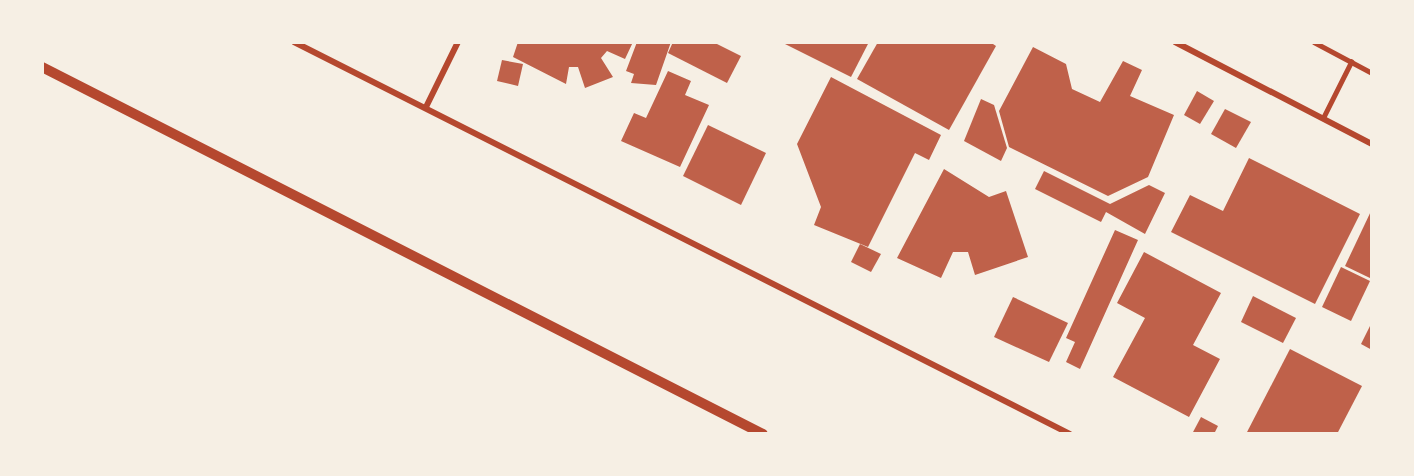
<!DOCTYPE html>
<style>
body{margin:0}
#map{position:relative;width:1414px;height:476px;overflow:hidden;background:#f6efe4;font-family:Helvetica,sans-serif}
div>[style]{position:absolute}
.building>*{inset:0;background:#bf614a}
.service>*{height:4.5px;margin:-2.25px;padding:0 2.25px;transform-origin:2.25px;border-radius:2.25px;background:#b5482f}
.minor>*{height:6px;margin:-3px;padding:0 3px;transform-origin:3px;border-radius:3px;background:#b5482f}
.tertiary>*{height:10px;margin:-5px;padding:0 5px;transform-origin:5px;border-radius:5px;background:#b5482f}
span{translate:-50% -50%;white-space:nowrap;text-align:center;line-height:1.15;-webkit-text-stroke:4.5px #f6efe4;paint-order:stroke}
.frame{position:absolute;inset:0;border:44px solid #f6efe4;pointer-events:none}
</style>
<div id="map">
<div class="building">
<div style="clip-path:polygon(518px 42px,633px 42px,625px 59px,607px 51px,601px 58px,613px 77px,585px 88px,578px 67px,569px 67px,566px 84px,513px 57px)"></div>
<div style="clip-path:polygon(637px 42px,671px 42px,656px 85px,631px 83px,634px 74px,626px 71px)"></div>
<div style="clip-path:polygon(673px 42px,713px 42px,741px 56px,727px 83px,668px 53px)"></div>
<div style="clip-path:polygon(781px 42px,869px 42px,851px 77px)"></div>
<div style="clip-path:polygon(878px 42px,990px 42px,996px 46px,949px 130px,857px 79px)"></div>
<div style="clip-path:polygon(1033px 47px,1066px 64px,1072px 89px,1100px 102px,1123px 61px,1142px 70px,1130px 96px,1174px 115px,1148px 177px,1108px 196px,1009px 147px,999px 111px)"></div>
<div style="clip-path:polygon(502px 60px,523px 64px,518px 86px,497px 81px)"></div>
<div style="clip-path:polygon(668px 71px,691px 81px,685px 95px,709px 105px,680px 167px,621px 141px,634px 113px,646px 118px)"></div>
<div style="clip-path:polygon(831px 77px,941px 135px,929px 160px,915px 153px,868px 247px,814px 225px,821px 207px,797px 144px)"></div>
<div style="clip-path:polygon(1197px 91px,1214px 101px,1200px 124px,1184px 115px)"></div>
<div style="clip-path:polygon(981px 99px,994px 105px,1007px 148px,1001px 161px,964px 141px)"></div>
<div style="clip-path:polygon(1225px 109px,1251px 122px,1236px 148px,1211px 134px)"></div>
<div style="clip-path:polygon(708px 125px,766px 153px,741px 205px,683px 176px)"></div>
<div style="clip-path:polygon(1249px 158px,1360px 214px,1315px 304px,1171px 232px,1190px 195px,1223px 211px)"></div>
<div style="clip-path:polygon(944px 169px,989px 197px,1006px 191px,1028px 257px,975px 275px,968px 252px,953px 252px,941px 278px,897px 258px)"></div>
<div style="clip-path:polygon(1044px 171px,1110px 204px,1149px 185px,1165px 193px,1145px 234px,1106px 212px,1101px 222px,1035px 189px)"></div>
<div style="clip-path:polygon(1372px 209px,1372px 279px,1345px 266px)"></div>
<div style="clip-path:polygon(1115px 230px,1138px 240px,1080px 369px,1066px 362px,1075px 342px,1066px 338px)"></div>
<div style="clip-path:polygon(860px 244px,881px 254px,871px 272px,851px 262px)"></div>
<div style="clip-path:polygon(1144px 252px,1221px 293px,1193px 345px,1220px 359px,1189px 417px,1113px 377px,1145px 318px,1117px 303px)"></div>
<div style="clip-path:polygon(1341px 267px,1370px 281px,1351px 321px,1322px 307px)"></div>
<div style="clip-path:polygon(1253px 296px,1296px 318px,1283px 343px,1241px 322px)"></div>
<div style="clip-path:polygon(1013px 297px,1068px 323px,1049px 362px,994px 337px)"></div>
<div style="clip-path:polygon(1372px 322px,1372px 350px,1361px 344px)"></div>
<div style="clip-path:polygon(1290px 349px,1362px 386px,1337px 434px,1246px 434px)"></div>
<div style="clip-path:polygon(1201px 417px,1218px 426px,1214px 434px,1192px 434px)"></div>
</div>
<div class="service">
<div style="left:1314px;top:42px;width:66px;rotate:28.1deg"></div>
<div style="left:1323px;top:118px;width:63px;rotate:-63.4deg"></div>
</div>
<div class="minor">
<div style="left:294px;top:42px;width:869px;rotate:26.8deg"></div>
<div style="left:1175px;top:42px;width:222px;rotate:27.4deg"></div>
<div style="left:426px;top:107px;width:72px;rotate:-63.8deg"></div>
</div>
<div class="tertiary">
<div style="left:42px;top:67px;width:809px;rotate:26.98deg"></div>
</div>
<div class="frame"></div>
</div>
